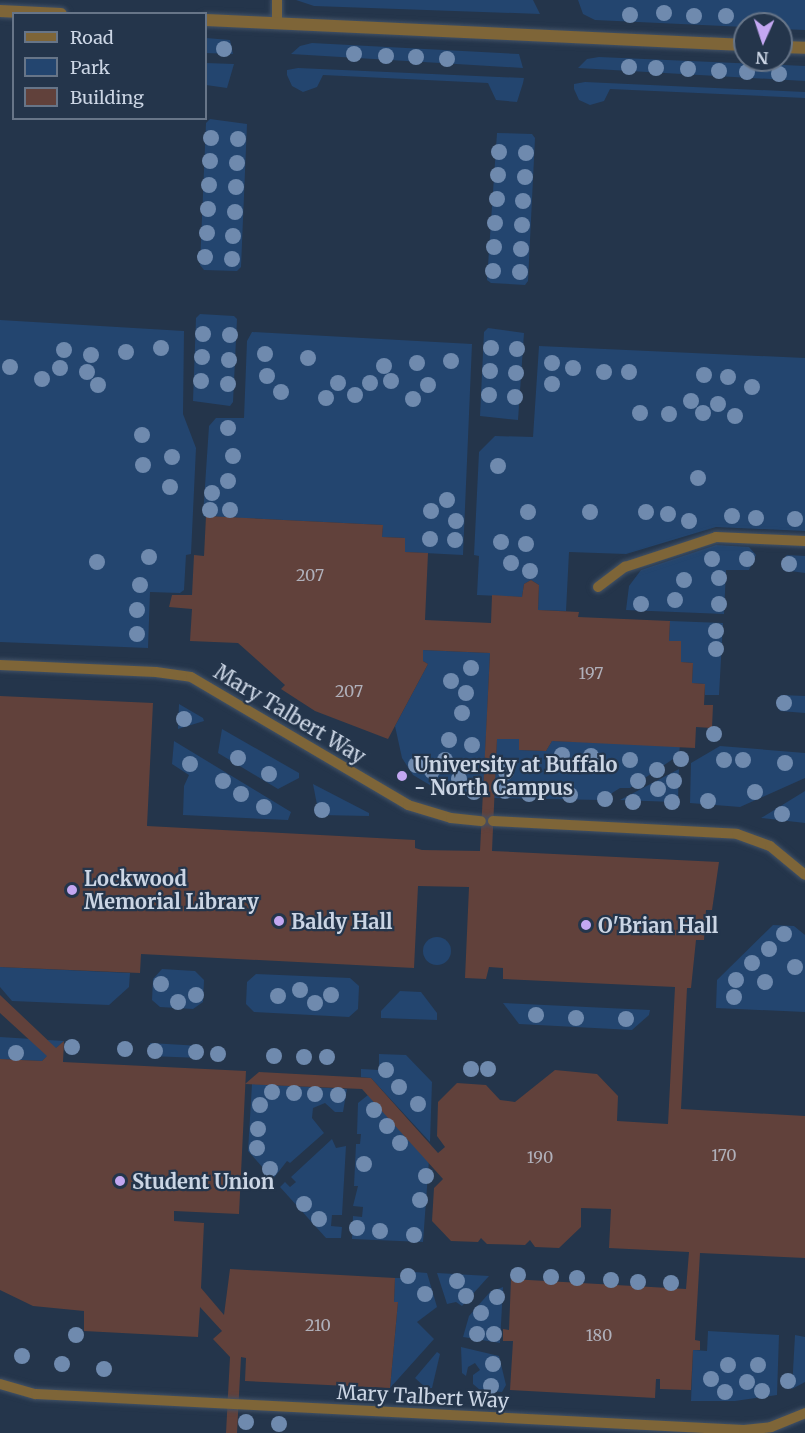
<!DOCTYPE html>
<style>
body{margin:0}
#map{position:relative;width:805px;height:1433px;overflow:hidden;background:#24354b;font-family:Merriweather,serif}
div>[style]{position:absolute}
.green>*{inset:0;background:#23456f}
.round{border-radius:50%}
.building>*{inset:0;background:#61413b}
.roads{filter:drop-shadow(0 0 2px #425267) drop-shadow(0 0 2px #425267)}
.service>*{height:10px;margin:-5px;padding:0 5px;transform-origin:5px;border-radius:5px;background:#7e6538}
.tertiary>*{height:12px;margin:-6px;padding:0 6px;transform-origin:6px;border-radius:6px;background:#7e6538}
.trees>*{width:16px;height:16px;margin:-8px;border-radius:50%;background:#6f8aae}
.dots>*{width:16px;height:16px;translate:-50% -50%;box-sizing:border-box;border:3px solid #24354b;border-radius:50%}
span{translate:-50% -50%;white-space:nowrap;text-align:center;line-height:1.15;-webkit-text-stroke:4.5px #24354b;paint-order:stroke}
.number-label{font-size:16px;color:#b0b0ba}
.number-label span{-webkit-text-stroke-width:0}
.street-label{font-size:20px;color:#cbd5e4}
.poi-label{font-size:20px;color:#cbd5e4;font-weight:700}
.left{translate:0 -50%;text-align:left}
.legend{position:absolute;left:12px;top:12px;width:195px;height:108px;box-sizing:border-box;background:#24354b;border:2px solid #677588;margin:0;padding:8px 10px;list-style:none;font-size:18px;color:#cbd5e4}
.legend li{display:flex;align-items:center;gap:12px;height:30px}
.legend b{width:30px;border:2px solid #677588}
.north{position:absolute;left:733px;top:12px;width:60px;height:60px;box-sizing:border-box;background:#24354b;border:2px solid #677588;border-radius:50%;rotate:183deg;font-size:16px;font-weight:700;line-height:24px;text-align:center;color:#cbd5e4}
.north::after{content:'';display:block;margin:auto;width:21px;height:27px;background:#c3a7f2;clip-path:polygon(50% 0,100% 100%,50% 72%,0 100%)}
</style>
<div id="map">
<div class="green">
<div style="clip-path:polygon(296px 0,533px 0,540px 14px,314px 6px)"></div>
<div style="clip-path:polygon(578px 0,805px 0,805px 30px,781px 29px,781px 24px,745px 27px,595px 20px,583px 14px)"></div>
<div style="clip-path:polygon(206px 38px,230px 40px,233px 54px,206px 53px)"></div>
<div style="clip-path:polygon(312px 43px,519px 54px,523px 68px,291px 54px,300px 46px)"></div>
<div style="clip-path:polygon(599px 57px,805px 66px,805px 81px,578px 68px,587px 59px)"></div>
<div style="clip-path:polygon(206px 63px,234px 64px,227px 88px,206px 85px)"></div>
<div style="clip-path:polygon(298px 68px,524px 78px,523px 83px,517px 102px,496px 100px,488px 83px,323px 75px,317px 87px,303px 92px,292px 86px,287px 75px,287px 70px)"></div>
<div style="clip-path:polygon(585px 82px,805px 92px,805px 98px,610px 89px,604px 101px,590px 105px,579px 100px,574px 89px,574px 84px)"></div>
<div style="clip-path:polygon(210px 119px,247px 124px,241px 267px,237px 271px,204px 270px,200px 265px,206px 123px)"></div>
<div style="clip-path:polygon(497px 133px,532px 134px,535px 138px,528px 281px,525px 285px,491px 283px,487px 280px)"></div>
<div style="clip-path:polygon(200px 314px,234px 316px,237px 319px,233px 402px,230px 406px,193px 401px,196px 318px)"></div>
<div style="clip-path:polygon(0 320px,184px 331px,183px 414px,196px 448px,191px 554px,186px 555px,184px 590px,180px 593px,150px 592px,148px 648px,0 642px)"></div>
<div style="clip-path:polygon(488px 328px,524px 333px,518px 420px,480px 416px,484px 332px)"></div>
<div style="clip-path:polygon(252px 332px,472px 344px,463px 555px,405px 552px,405px 538px,382px 537px,383px 525px,203px 516px,209px 426px,216px 418px,244px 418px,247px 341px)"></div>
<div style="clip-path:polygon(539px 346px,805px 358px,805px 531px,716px 527px,626px 554px,569px 552px,566px 611px,538px 610px,539px 585px,531px 580px,524px 584px,522px 597px,477px 595px,479px 556px,474px 555px,479px 452px,495px 436px,533px 437px)"></div>
<div style="clip-path:polygon(716px 545px,749px 547px,756px 555px,749px 570px,726px 570px,724px 614px,626px 610px,629px 586px,641px 570px)"></div>
<div style="clip-path:polygon(787px 555px,805px 556px,805px 573px,783px 570px,782px 561px)"></div>
<div style="clip-path:polygon(670px 621px,723px 623px,719px 695px,705px 695px,705px 684px,692px 683px,693px 663px,681px 662px,681px 642px,669px 641px)"></div>
<div style="clip-path:polygon(423px 650px,490px 653px,483px 797px,451px 796px,440px 791px,413px 775px,402px 758px,395px 726px,428px 664px,423px 661px)"></div>
<div style="clip-path:polygon(781px 695px,805px 696px,805px 713px,780px 711px,776px 702px)"></div>
<div style="clip-path:polygon(179px 704px,203px 718px,204px 721px,178px 729px)"></div>
<div style="clip-path:polygon(222px 729px,299px 773px,299px 778px,278px 789px,218px 753px)"></div>
<div style="clip-path:polygon(497px 739px,519px 739px,519px 750px,546px 751px,552px 741px,680px 745px,679px 755px,630px 788px,620px 788px,601px 800px,494px 798px)"></div>
<div style="clip-path:polygon(174px 741px,291px 812px,288px 820px,183px 815px,184px 786px,189px 775px,172px 764px)"></div>
<div style="clip-path:polygon(720px 746px,805px 753px,805px 778px,740px 807px,690px 803px,691px 763px)"></div>
<div style="clip-path:polygon(679px 769px,678px 799px,674px 802px,620px 800px)"></div>
<div style="clip-path:polygon(313px 784px,369px 813px,369px 816px,319px 815px)"></div>
<div style="clip-path:polygon(805px 791px,805px 823px,761px 818px)"></div>
<div style="clip-path:polygon(773px 925px,794px 926px,805px 935px,805px 1012px,716px 1008px,717px 980px)"></div>
<div class="round" style="left:423px;top:937px;width:28px;height:28px"></div>
<div style="clip-path:polygon(0 967px,130px 973px,129px 987px,109px 1005px,12px 1001px,0 987px)"></div>
<div style="clip-path:polygon(162px 969px,195px 971px,204px 980px,203px 1002px,193px 1009px,160px 1007px,152px 1000px,153px 979px)"></div>
<div style="clip-path:polygon(256px 974px,350px 978px,359px 986px,358px 1009px,349px 1017px,254px 1012px,246px 1004px,247px 982px)"></div>
<div style="clip-path:polygon(400px 991px,421px 992px,437px 1013px,437px 1020px,381px 1018px,381px 1011px)"></div>
<div style="clip-path:polygon(503px 1003px,650px 1010px,649px 1015px,632px 1030px,519px 1024px)"></div>
<div style="clip-path:polygon(0 1037px,64px 1041px,42px 1061px,0 1059px)"></div>
<div style="clip-path:polygon(150px 1043px,201px 1046px,201px 1058px,149px 1056px)"></div>
<div style="clip-path:polygon(379px 1054px,406px 1055px,432px 1082px,430px 1142px,371px 1078px,361px 1077px,361px 1069px,379px 1070px)"></div>
<div style="clip-path:polygon(252px 1084px,347px 1089px,343px 1112px,335px 1112px,325px 1103px,313px 1108px,312px 1118px,324px 1133px,290px 1163px,287px 1161px,273px 1179px,248px 1151px)"></div>
<div style="clip-path:polygon(368px 1095px,429px 1160px,423px 1242px,352px 1239px,353px 1216px,362px 1217px,363px 1207px,353px 1206px,358px 1186px,354px 1186px,356px 1144px,360px 1144px,361px 1134px,357px 1134px,358px 1103px)"></div>
<div style="clip-path:polygon(332px 1139px,336px 1148px,346px 1146px,342px 1215px,332px 1215px,331px 1226px,342px 1227px,341px 1238px,326px 1238px,280px 1187px,285px 1182px,290px 1187px,296px 1182px,291px 1177px)"></div>
<div style="clip-path:polygon(402px 1271px,427px 1273px,437px 1307px,417px 1322px,434px 1339px,390px 1388px,398px 1302px,394px 1302px,395px 1278px,401px 1278px)"></div>
<div style="clip-path:polygon(437px 1273px,489px 1276px,462px 1306px,456px 1302px,447px 1304px)"></div>
<div style="clip-path:polygon(503px 1287px,500px 1343px,463px 1337px,469px 1316px,490px 1292px)"></div>
<div style="clip-path:polygon(708px 1331px,779px 1335px,777px 1395px,735px 1401px,691px 1401px,693px 1350px,707px 1351px)"></div>
<div style="clip-path:polygon(795px 1335px,805px 1337px,805px 1382px,792px 1389px)"></div>
<div style="clip-path:polygon(461px 1347px,499px 1356px,506px 1385px,502px 1392px,480px 1390px,473px 1384px,473px 1375px,480px 1370px,475px 1363px,468px 1367px,466px 1376px,462px 1373px)"></div>
<div style="clip-path:polygon(437px 1352px,440px 1354px,432px 1388px,426px 1388px,415px 1378px)"></div>
</div>
<div class="building">
<div style="clip-path:polygon(206px 516px,383px 525px,382px 537px,405px 538px,405px 552px,428px 553px,425px 620px,491px 623px,492px 595px,522px 597px,524px 584px,531px 580px,539px 585px,538px 610px,579px 612px,578px 617px,670px 621px,669px 641px,681px 641px,681px 662px,693px 663px,692px 683px,705px 684px,704px 705px,713px 705px,712px 728px,696px 727px,695px 748px,552px 741px,546px 751px,519px 750px,519px 739px,497px 739px,492px 851px,719px 862px,712px 910px,706px 910px,704px 940px,696px 940px,691px 988px,687px 988px,681px 1109px,805px 1116px,805px 1258px,700px 1253px,695px 1340px,700px 1341px,700px 1350px,693px 1350px,691px 1390px,660px 1389px,660px 1379px,656px 1379px,655px 1398px,510px 1390px,513px 1341px,503px 1341px,503px 1329px,509px 1330px,511px 1279px,686px 1289px,689px 1252px,609px 1248px,611px 1209px,581px 1208px,581px 1227px,559px 1248px,535px 1247px,530px 1240px,525px 1245px,487px 1244px,481px 1238px,478px 1242px,451px 1241px,432px 1221px,434px 1188px,443px 1179px,362px 1089px,245px 1084px,259px 1072px,371px 1078px,438px 1153px,445px 1147px,437px 1136px,438px 1102px,457px 1083px,486px 1085px,500px 1100px,515px 1102px,555px 1070px,597px 1074px,618px 1096px,617px 1121px,668px 1124px,675px 987px,503px 979px,503px 968px,489px 967px,486px 979px,465px 978px,469px 887px,418px 886px,414px 968px,141px 954px,140px 973px,0 967px,0 696px,153px 703px,147px 826px,415px 840px,415px 848px,422px 850px,480px 851px,490px 653px,423px 650px,423px 661px,428px 664px,388px 739px,315px 711px,281px 689px,285px 685px,238px 643px,190px 641px,192px 609px,169px 607px,172px 595px,192px 595px,194px 555px,204px 556px)"></div>
<div style="clip-path:polygon(0 995px,56px 1048px,64px 1041px,63px 1062px,246px 1071px,239px 1214px,174px 1211px,174px 1221px,204px 1223px,201px 1288px,224px 1315px,230px 1269px,395px 1278px,394px 1302px,398px 1302px,390px 1388px,245px 1381px,246px 1358px,241px 1357px,237px 1433px,226px 1433px,230px 1357px,213px 1339px,222px 1331px,200px 1307px,198px 1337px,84px 1331px,84px 1311px,33px 1306px,0 1290px,0 1059px,42px 1061px,47px 1056px,0 1013px)"></div>
</div>
<div class="roads">
<div class="service">
<div style="left:277px;top:23px;width:23px;rotate:-90deg"></div>
<div style="left:598px;top:587px;width:34px;rotate:-37deg"></div>
<div style="left:625px;top:567px;width:96px;rotate:-18.2deg"></div>
<div style="left:716px;top:537px;width:89px;rotate:2.6deg"></div>
<div style="left:0;top:665px;width:156px;rotate:2.6deg"></div>
<div style="left:156px;top:672px;width:35px;rotate:8deg"></div>
<div style="left:191px;top:677px;width:252px;rotate:30.5deg"></div>
<div style="left:408px;top:805px;width:45px;rotate:16.8deg"></div>
<div style="left:451px;top:818px;width:30px;rotate:6deg"></div>
<div style="left:493px;top:821px;width:244px;rotate:3deg"></div>
<div style="left:737px;top:834px;width:35px;rotate:20deg"></div>
<div style="left:770px;top:846px;width:45px;rotate:39.6deg"></div>
<div style="left:0;top:1384px;width:37px;rotate:16deg"></div>
<div style="left:36px;top:1394px;width:709px;rotate:2.91deg"></div>
<div style="left:744px;top:1430px;width:27px;rotate:-6deg"></div>
<div style="left:771px;top:1427px;width:37px;rotate:-22deg"></div>
</div>
<div class="tertiary">
<div style="left:0;top:11px;width:61px;rotate:2.8deg"></div>
<div style="left:206px;top:20px;width:540px;rotate:2.66deg"></div>
<div style="left:781px;top:47px;width:24px;rotate:2deg"></div>
</div>
</div>
<div class="trees">
<div style="left:664px;top:13px"></div>
<div style="left:630px;top:15px"></div>
<div style="left:694px;top:16px"></div>
<div style="left:726px;top:16px"></div>
<div style="left:224px;top:49px"></div>
<div style="left:354px;top:54px"></div>
<div style="left:386px;top:56px"></div>
<div style="left:416px;top:57px"></div>
<div style="left:447px;top:59px"></div>
<div style="left:629px;top:67px"></div>
<div style="left:656px;top:68px"></div>
<div style="left:688px;top:69px"></div>
<div style="left:719px;top:71px"></div>
<div style="left:747px;top:72px"></div>
<div style="left:779px;top:74px"></div>
<div style="left:211px;top:138px"></div>
<div style="left:238px;top:139px"></div>
<div style="left:499px;top:152px"></div>
<div style="left:526px;top:153px"></div>
<div style="left:210px;top:161px"></div>
<div style="left:237px;top:163px"></div>
<div style="left:498px;top:175px"></div>
<div style="left:525px;top:177px"></div>
<div style="left:209px;top:185px"></div>
<div style="left:236px;top:187px"></div>
<div style="left:497px;top:199px"></div>
<div style="left:523px;top:201px"></div>
<div style="left:208px;top:209px"></div>
<div style="left:235px;top:212px"></div>
<div style="left:495px;top:223px"></div>
<div style="left:522px;top:225px"></div>
<div style="left:207px;top:233px"></div>
<div style="left:233px;top:236px"></div>
<div style="left:494px;top:247px"></div>
<div style="left:521px;top:249px"></div>
<div style="left:205px;top:257px"></div>
<div style="left:232px;top:259px"></div>
<div style="left:493px;top:271px"></div>
<div style="left:520px;top:272px"></div>
<div style="left:203px;top:334px"></div>
<div style="left:230px;top:335px"></div>
<div style="left:161px;top:348px"></div>
<div style="left:491px;top:348px"></div>
<div style="left:517px;top:349px"></div>
<div style="left:64px;top:350px"></div>
<div style="left:126px;top:352px"></div>
<div style="left:265px;top:354px"></div>
<div style="left:91px;top:355px"></div>
<div style="left:202px;top:357px"></div>
<div style="left:308px;top:358px"></div>
<div style="left:229px;top:360px"></div>
<div style="left:451px;top:361px"></div>
<div style="left:417px;top:363px"></div>
<div style="left:552px;top:363px"></div>
<div style="left:384px;top:366px"></div>
<div style="left:10px;top:367px"></div>
<div style="left:60px;top:368px"></div>
<div style="left:573px;top:368px"></div>
<div style="left:490px;top:371px"></div>
<div style="left:87px;top:372px"></div>
<div style="left:604px;top:372px"></div>
<div style="left:629px;top:372px"></div>
<div style="left:516px;top:373px"></div>
<div style="left:704px;top:375px"></div>
<div style="left:267px;top:376px"></div>
<div style="left:728px;top:377px"></div>
<div style="left:42px;top:379px"></div>
<div style="left:201px;top:381px"></div>
<div style="left:391px;top:381px"></div>
<div style="left:338px;top:383px"></div>
<div style="left:370px;top:383px"></div>
<div style="left:228px;top:384px"></div>
<div style="left:552px;top:384px"></div>
<div style="left:98px;top:385px"></div>
<div style="left:428px;top:385px"></div>
<div style="left:752px;top:387px"></div>
<div style="left:281px;top:392px"></div>
<div style="left:355px;top:395px"></div>
<div style="left:489px;top:395px"></div>
<div style="left:515px;top:397px"></div>
<div style="left:326px;top:398px"></div>
<div style="left:413px;top:399px"></div>
<div style="left:691px;top:401px"></div>
<div style="left:718px;top:404px"></div>
<div style="left:640px;top:413px"></div>
<div style="left:703px;top:413px"></div>
<div style="left:669px;top:414px"></div>
<div style="left:735px;top:416px"></div>
<div style="left:228px;top:428px"></div>
<div style="left:142px;top:435px"></div>
<div style="left:233px;top:456px"></div>
<div style="left:172px;top:457px"></div>
<div style="left:143px;top:465px"></div>
<div style="left:498px;top:466px"></div>
<div style="left:698px;top:478px"></div>
<div style="left:228px;top:481px"></div>
<div style="left:170px;top:487px"></div>
<div style="left:212px;top:493px"></div>
<div style="left:447px;top:500px"></div>
<div style="left:210px;top:510px"></div>
<div style="left:230px;top:510px"></div>
<div style="left:431px;top:511px"></div>
<div style="left:528px;top:512px"></div>
<div style="left:590px;top:512px"></div>
<div style="left:646px;top:512px"></div>
<div style="left:668px;top:514px"></div>
<div style="left:732px;top:516px"></div>
<div style="left:756px;top:518px"></div>
<div style="left:795px;top:519px"></div>
<div style="left:456px;top:521px"></div>
<div style="left:689px;top:521px"></div>
<div style="left:430px;top:539px"></div>
<div style="left:455px;top:540px"></div>
<div style="left:501px;top:542px"></div>
<div style="left:526px;top:544px"></div>
<div style="left:149px;top:557px"></div>
<div style="left:712px;top:559px"></div>
<div style="left:747px;top:559px"></div>
<div style="left:97px;top:562px"></div>
<div style="left:511px;top:563px"></div>
<div style="left:789px;top:564px"></div>
<div style="left:530px;top:571px"></div>
<div style="left:719px;top:578px"></div>
<div style="left:684px;top:580px"></div>
<div style="left:140px;top:585px"></div>
<div style="left:675px;top:600px"></div>
<div style="left:641px;top:604px"></div>
<div style="left:719px;top:604px"></div>
<div style="left:137px;top:610px"></div>
<div style="left:716px;top:631px"></div>
<div style="left:137px;top:634px"></div>
<div style="left:716px;top:649px"></div>
<div style="left:471px;top:668px"></div>
<div style="left:451px;top:681px"></div>
<div style="left:466px;top:693px"></div>
<div style="left:784px;top:703px"></div>
<div style="left:462px;top:713px"></div>
<div style="left:184px;top:719px"></div>
<div style="left:714px;top:734px"></div>
<div style="left:449px;top:740px"></div>
<div style="left:472px;top:745px"></div>
<div style="left:562px;top:755px"></div>
<div style="left:591px;top:756px"></div>
<div style="left:238px;top:758px"></div>
<div style="left:681px;top:759px"></div>
<div style="left:445px;top:760px"></div>
<div style="left:630px;top:760px"></div>
<div style="left:724px;top:760px"></div>
<div style="left:743px;top:760px"></div>
<div style="left:785px;top:763px"></div>
<div style="left:190px;top:764px"></div>
<div style="left:416px;top:765px"></div>
<div style="left:657px;top:770px"></div>
<div style="left:432px;top:771px"></div>
<div style="left:506px;top:772px"></div>
<div style="left:269px;top:774px"></div>
<div style="left:459px;top:779px"></div>
<div style="left:223px;top:781px"></div>
<div style="left:638px;top:781px"></div>
<div style="left:674px;top:781px"></div>
<div style="left:658px;top:789px"></div>
<div style="left:505px;top:791px"></div>
<div style="left:474px;top:792px"></div>
<div style="left:755px;top:792px"></div>
<div style="left:241px;top:794px"></div>
<div style="left:529px;top:794px"></div>
<div style="left:570px;top:795px"></div>
<div style="left:605px;top:799px"></div>
<div style="left:708px;top:801px"></div>
<div style="left:633px;top:802px"></div>
<div style="left:672px;top:802px"></div>
<div style="left:264px;top:807px"></div>
<div style="left:322px;top:810px"></div>
<div style="left:782px;top:814px"></div>
<div style="left:784px;top:934px"></div>
<div style="left:769px;top:949px"></div>
<div style="left:752px;top:963px"></div>
<div style="left:795px;top:967px"></div>
<div style="left:736px;top:980px"></div>
<div style="left:765px;top:982px"></div>
<div style="left:161px;top:984px"></div>
<div style="left:300px;top:990px"></div>
<div style="left:196px;top:995px"></div>
<div style="left:331px;top:995px"></div>
<div style="left:278px;top:996px"></div>
<div style="left:734px;top:997px"></div>
<div style="left:178px;top:1002px"></div>
<div style="left:315px;top:1003px"></div>
<div style="left:536px;top:1015px"></div>
<div style="left:576px;top:1018px"></div>
<div style="left:626px;top:1019px"></div>
<div style="left:72px;top:1047px"></div>
<div style="left:125px;top:1049px"></div>
<div style="left:155px;top:1051px"></div>
<div style="left:196px;top:1052px"></div>
<div style="left:16px;top:1053px"></div>
<div style="left:218px;top:1054px"></div>
<div style="left:274px;top:1056px"></div>
<div style="left:304px;top:1057px"></div>
<div style="left:327px;top:1057px"></div>
<div style="left:471px;top:1069px"></div>
<div style="left:488px;top:1069px"></div>
<div style="left:386px;top:1070px"></div>
<div style="left:399px;top:1087px"></div>
<div style="left:272px;top:1092px"></div>
<div style="left:294px;top:1093px"></div>
<div style="left:315px;top:1094px"></div>
<div style="left:338px;top:1095px"></div>
<div style="left:418px;top:1104px"></div>
<div style="left:260px;top:1105px"></div>
<div style="left:374px;top:1110px"></div>
<div style="left:387px;top:1126px"></div>
<div style="left:258px;top:1129px"></div>
<div style="left:400px;top:1143px"></div>
<div style="left:257px;top:1148px"></div>
<div style="left:364px;top:1164px"></div>
<div style="left:270px;top:1169px"></div>
<div style="left:426px;top:1176px"></div>
<div style="left:420px;top:1200px"></div>
<div style="left:304px;top:1204px"></div>
<div style="left:319px;top:1219px"></div>
<div style="left:357px;top:1228px"></div>
<div style="left:380px;top:1231px"></div>
<div style="left:414px;top:1235px"></div>
<div style="left:518px;top:1275px"></div>
<div style="left:408px;top:1276px"></div>
<div style="left:551px;top:1277px"></div>
<div style="left:577px;top:1278px"></div>
<div style="left:611px;top:1280px"></div>
<div style="left:457px;top:1281px"></div>
<div style="left:638px;top:1282px"></div>
<div style="left:671px;top:1283px"></div>
<div style="left:425px;top:1294px"></div>
<div style="left:466px;top:1296px"></div>
<div style="left:497px;top:1297px"></div>
<div style="left:481px;top:1313px"></div>
<div style="left:477px;top:1334px"></div>
<div style="left:494px;top:1334px"></div>
<div style="left:76px;top:1335px"></div>
<div style="left:22px;top:1356px"></div>
<div style="left:62px;top:1364px"></div>
<div style="left:493px;top:1364px"></div>
<div style="left:728px;top:1365px"></div>
<div style="left:758px;top:1365px"></div>
<div style="left:104px;top:1369px"></div>
<div style="left:711px;top:1379px"></div>
<div style="left:788px;top:1381px"></div>
<div style="left:747px;top:1382px"></div>
<div style="left:491px;top:1386px"></div>
<div style="left:762px;top:1391px"></div>
<div style="left:725px;top:1392px"></div>
<div style="left:246px;top:1422px"></div>
<div style="left:279px;top:1424px"></div>
</div>
<div class="dots">
<div style="left:402px;top:776px;background:#c3a7f2"></div>
<div style="left:72px;top:890px;background:#c3a7f2"></div>
<div style="left:279px;top:921px;background:#c3a7f2"></div>
<div style="left:586px;top:925px;background:#c3a7f2"></div>
<div style="left:120px;top:1181px;background:#c3a7f2"></div>
</div>
<div class="number-label">
<span style="left:310px;top:575px">207</span>
<span style="left:591px;top:673px">197</span>
<span style="left:349px;top:691px">207</span>
<span style="left:724px;top:1155px">170</span>
<span style="left:540px;top:1157px">190</span>
<span style="left:318px;top:1325px">210</span>
<span style="left:599px;top:1335px">180</span>
</div>
<div class="street-label">
<span style="left:290px;top:714px;rotate:31deg">Mary Talbert Way</span>
<span style="left:423px;top:1396px;rotate:3deg">Mary Talbert Way</span>
</div>
<div class="poi-label">
<span class="left" style="left:414px;top:776px">University at Buffalo<br>- North Campus</span>
<span class="left" style="left:84px;top:890px">Lockwood<br>Memorial Library</span>
<span class="left" style="left:291px;top:921px">Baldy Hall</span>
<span class="left" style="left:598px;top:925px">O'Brian Hall</span>
<span class="left" style="left:132px;top:1181px">Student Union</span>
</div>
<ul class="legend">
<li><b style="height:8px;background:#7e6538"></b>Road</li>
<li><b style="height:16px;background:#23456f"></b>Park</li>
<li><b style="height:16px;background:#61413b"></b>Building</li>
</ul>
<div class="north">N</div>
</div>
